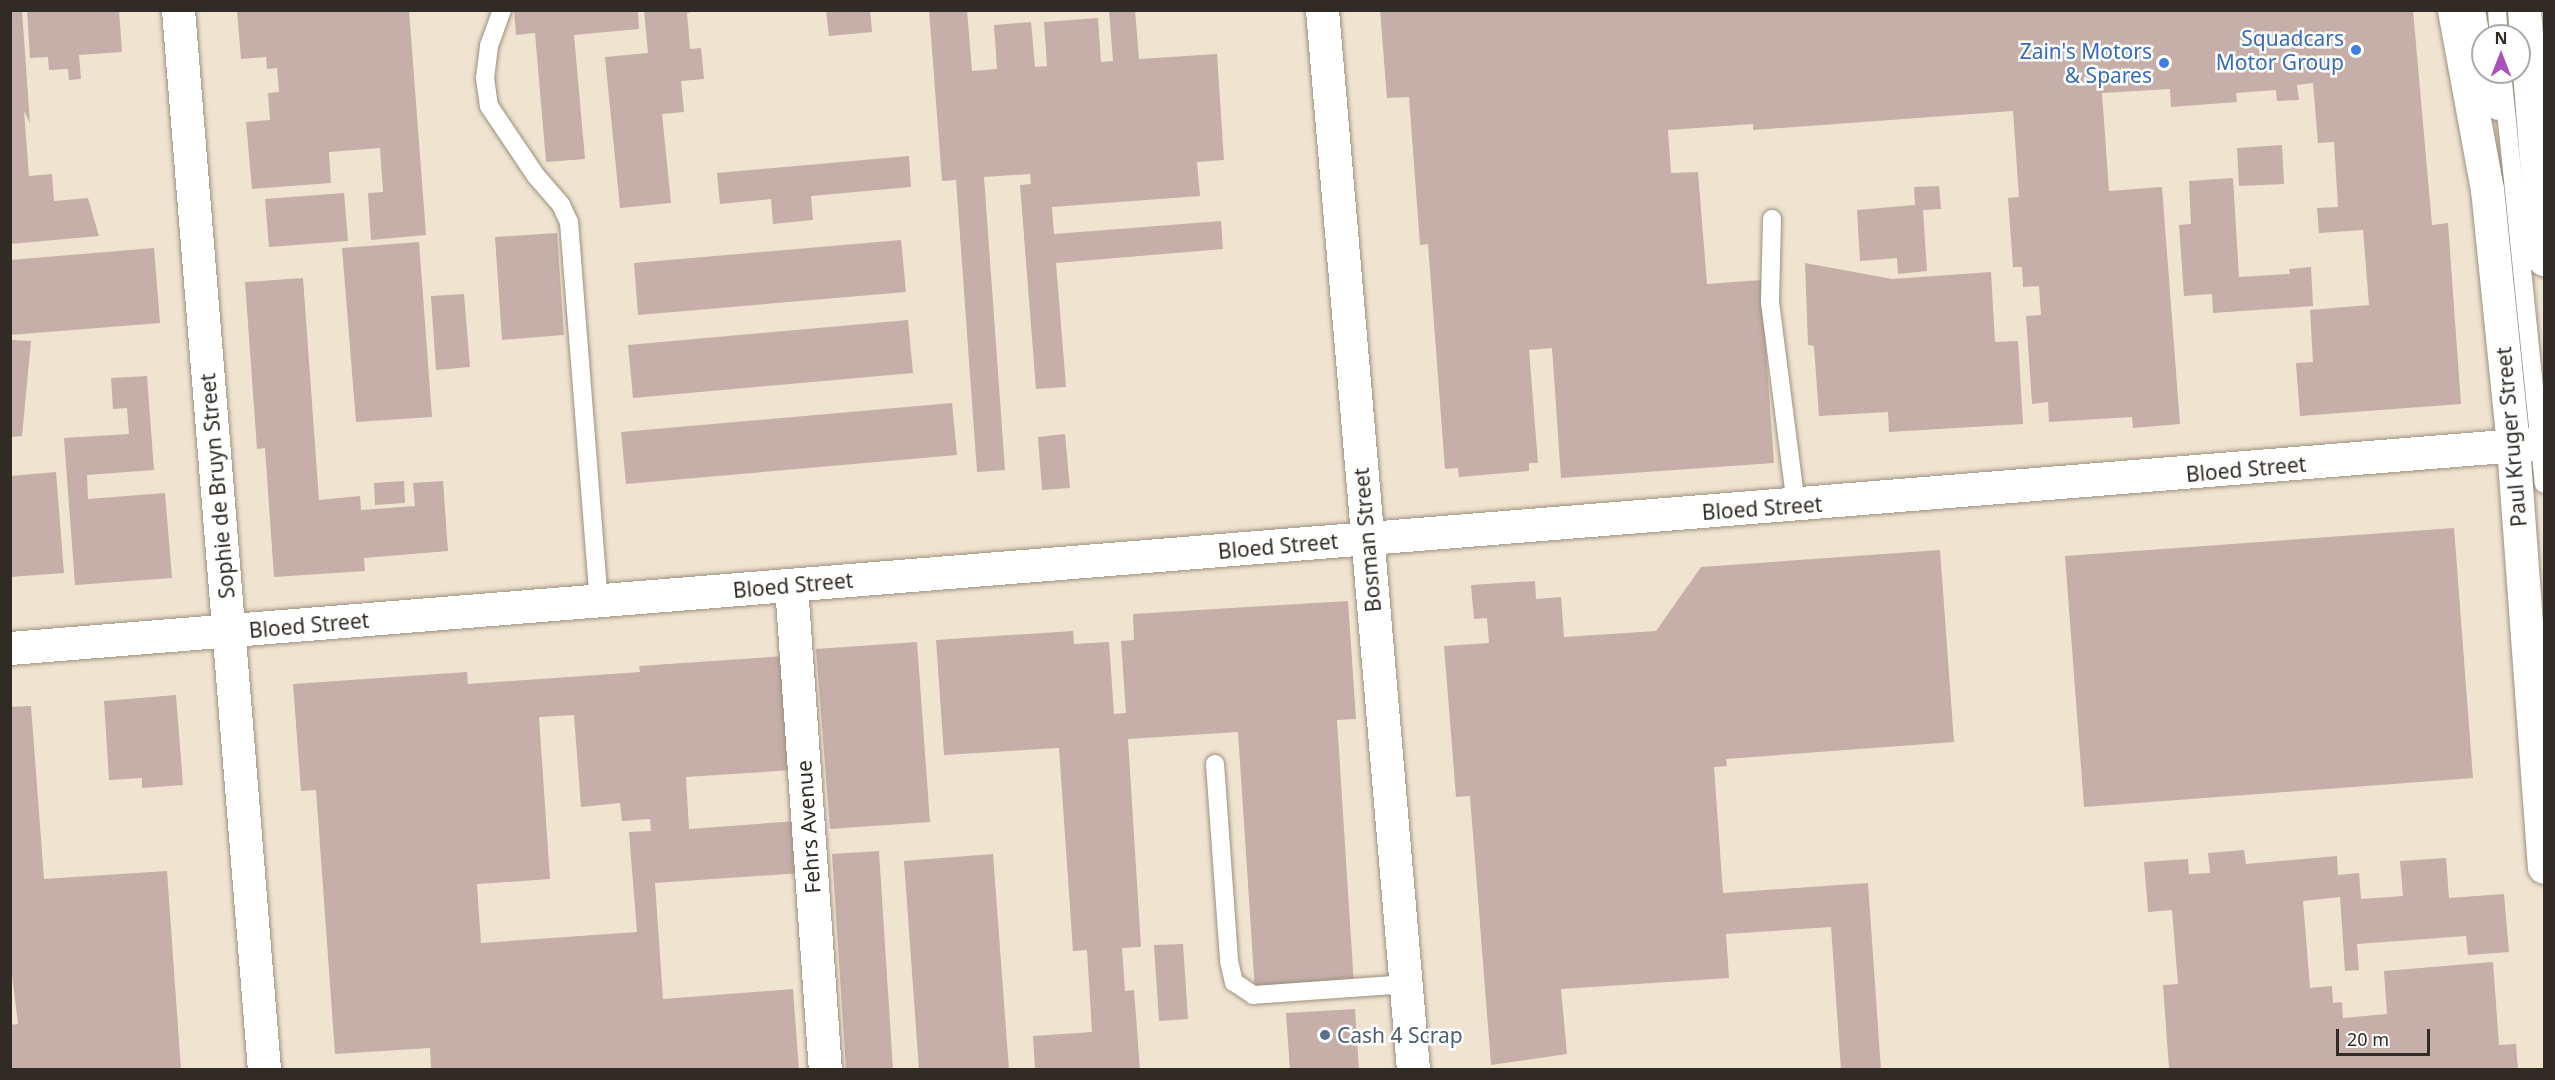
<!DOCTYPE html>
<style>
body{margin:0}
#map{position:relative;width:2555px;height:1080px;overflow:hidden;background:#f0e4d1;font-family:"Noto Sans",sans-serif}
div>[style]{position:absolute}
.building>*{inset:0;background:#c6aea9}
.roads{filter:drop-shadow(0 0 2px #9c907f) drop-shadow(0 0 2px #9c907f)}
.lane>*{height:18px;margin:-9px;padding:0 9px;transform-origin:9px;border-radius:9px;background:#fff}
.street>*{height:33px;margin:-16.5px;padding:0 16.5px;transform-origin:16.5px;border-radius:16.5px;background:#fff}
.secondary>*{height:33px;margin:-16.5px;padding:0 16.5px;transform-origin:16.5px;border-radius:16.5px;background:#fff}
.primary>*{height:33px;margin:-16.5px;padding:0 16.5px;transform-origin:16.5px;border-radius:16.5px;background:#fff}
.dots>*{width:16px;height:16px;translate:-50% -50%;box-sizing:border-box;border:3px solid #fff;border-radius:50%}
span{translate:-50% -50%;white-space:nowrap;text-align:center;line-height:1.15;-webkit-text-stroke:5px #fff;paint-order:stroke}
.shop-label{font-size:21px;color:#366cbe}
.right{translate:-100% -50%;text-align:right}
.street-label{font-size:21px;color:#302b24}
.service-label{font-size:21px;color:#4e5e75}
.left{translate:0 -50%;text-align:left}
.frame{position:absolute;inset:0;border:12px solid #302b24;pointer-events:none}
.north{position:absolute;left:2471px;top:24px;width:60px;height:60px;box-sizing:border-box;background:#fff;border:2px solid #acaaa7;border-radius:50%;rotate:0deg;font-size:16px;font-weight:700;line-height:24px;text-align:center;color:#302b24}
.north::after{content:'';display:block;margin:auto;width:21px;height:27px;background:#aa50bd;clip-path:polygon(50% 0,100% 100%,50% 72%,0 100%)}
.scale{position:absolute;left:2336px;top:1029px;width:94px;height:27px;box-sizing:border-box;border:3px solid #302b24;border-top:0;padding-left:8px;font-size:18px;line-height:21px;white-space:nowrap;color:#302b24;-webkit-text-stroke:4px #fff;paint-order:stroke}
</style>
<div id="map">
<div class="building">
<div style="clip-path:polygon(10px 10px,22px 10px,30px 123px,24px 111px,29px 176px,52px 174px,54px 201px,88px 198px,99px 236px,10px 244px)"></div>
<div style="clip-path:polygon(27px 10px,119px 10px,122px 52px,79px 55px,81px 79px,69px 80px,68px 69px,49px 70px,48px 57px,30px 58px)"></div>
<div style="clip-path:polygon(237px 10px,409px 10px,426px 235px,371px 240px,368px 193px,383px 192px,380px 148px,329px 152px,331px 183px,252px 189px,246px 122px,270px 120px,268px 93px,279px 92px,277px 68px,267px 69px,266px 57px,241px 59px)"></div>
<div style="clip-path:polygon(514px 10px,638px 10px,639px 29px,574px 35px,585px 159px,546px 162px,535px 33px,516px 35px)"></div>
<div style="clip-path:polygon(644px 10px,701px 10px,687px 13px,690px 49px,701px 48px,704px 79px,681px 81px,684px 112px,662px 114px,671px 203px,620px 208px,605px 57px,648px 53px)"></div>
<div style="clip-path:polygon(826px 10px,870px 10px,872px 32px,829px 36px)"></div>
<div style="clip-path:polygon(929px 10px,967px 10px,972px 71px,997px 69px,994px 25px,1031px 22px,1035px 67px,1047px 66px,1044px 22px,1098px 18px,1101px 62px,1113px 61px,1109px 10px,1135px 10px,1139px 59px,1217px 54px,1224px 160px,1197px 162px,1200px 196px,1052px 207px,1054px 234px,1221px 221px,1223px 249px,1056px 263px,1066px 387px,1036px 389px,1020px 185px,1031px 184px,1030px 174px,984px 177px,1005px 470px,977px 472px,956px 180px,942px 181px)"></div>
<div style="clip-path:polygon(1380px 10px,2413px 10px,2432px 225px,2448px 223px,2461px 404px,2300px 416px,2296px 363px,2313px 362px,2310px 310px,2369px 305px,2363px 230px,2319px 233px,2317px 208px,2338px 207px,2334px 142px,2318px 143px,2313px 83px,2297px 85px,2299px 100px,2277px 101px,2276px 90px,2236px 93px,2237px 102px,2171px 107px,2170px 89px,2102px 93px,2109px 191px,2162px 187px,2180px 424px,2133px 428px,2132px 417px,2049px 422px,2048px 402px,2032px 404px,2026px 316px,2041px 315px,2039px 286px,2023px 287px,2022px 267px,2013px 267px,2008px 198px,2019px 197px,2013px 111px,1753px 130px,1753px 124px,1668px 130px,1671px 173px,1698px 172px,1707px 284px,1761px 280px,1774px 463px,1561px 478px,1552px 348px,1529px 350px,1538px 463px,1529px 463px,1529px 471px,1459px 477px,1458px 468px,1445px 469px,1428px 244px,1420px 245px,1409px 97px,1387px 98px)"></div>
<div style="clip-path:polygon(2282px 145px,2284px 184px,2239px 186px,2237px 148px)"></div>
<div style="clip-path:polygon(909px 156px,911px 187px,811px 196px,813px 220px,773px 224px,771px 199px,720px 204px,717px 173px)"></div>
<div style="clip-path:polygon(2233px 178px,2239px 277px,2290px 274px,2289px 269px,2311px 267px,2313px 306px,2213px 313px,2212px 294px,2184px 296px,2179px 225px,2191px 224px,2189px 181px)"></div>
<div style="clip-path:polygon(1939px 186px,1941px 209px,1923px 210px,1927px 271px,1898px 274px,1897px 258px,1860px 261px,1857px 210px,1915px 205px,1914px 187px)"></div>
<div style="clip-path:polygon(344px 193px,348px 241px,269px 247px,265px 199px)"></div>
<div style="clip-path:polygon(557px 233px,564px 335px,502px 340px,495px 237px)"></div>
<div style="clip-path:polygon(901px 240px,906px 292px,638px 315px,634px 263px)"></div>
<div style="clip-path:polygon(419px 242px,432px 417px,356px 422px,342px 248px)"></div>
<div style="clip-path:polygon(154px 248px,160px 323px,10px 335px,10px 260px)"></div>
<div style="clip-path:polygon(1805px 263px,1892px 279px,1991px 272px,1995px 342px,2018px 341px,2023px 424px,1889px 432px,1888px 412px,1819px 416px,1814px 346px,1808px 345px)"></div>
<div style="clip-path:polygon(303px 278px,319px 500px,360px 496px,361px 510px,415px 506px,413px 483px,443px 481px,448px 551px,364px 558px,365px 571px,274px 577px,265px 448px,257px 449px,245px 282px)"></div>
<div style="clip-path:polygon(464px 294px,470px 367px,436px 370px,431px 296px)"></div>
<div style="clip-path:polygon(908px 320px,913px 373px,633px 398px,628px 345px)"></div>
<div style="clip-path:polygon(10px 340px,31px 341px,22px 436px,10px 437px)"></div>
<div style="clip-path:polygon(147px 376px,154px 470px,87px 475px,88px 499px,165px 493px,172px 578px,75px 585px,64px 438px,129px 434px,127px 408px,113px 409px,111px 378px)"></div>
<div style="clip-path:polygon(952px 403px,957px 455px,626px 484px,621px 432px)"></div>
<div style="clip-path:polygon(1065px 434px,1070px 488px,1042px 490px,1038px 437px)"></div>
<div style="clip-path:polygon(56px 472px,64px 573px,10px 577px,10px 476px)"></div>
<div style="clip-path:polygon(404px 481px,405px 503px,375px 505px,374px 483px)"></div>
<div style="clip-path:polygon(2454px 528px,2473px 778px,2084px 807px,2065px 556px)"></div>
<div style="clip-path:polygon(1940px 550px,1954px 742px,1726px 759px,1727px 766px,1714px 767px,1723px 893px,1868px 883px,1881px 1070px,1841px 1070px,1831px 927px,1726px 934px,1729px 978px,1561px 989px,1567px 1054px,1491px 1065px,1470px 796px,1456px 797px,1444px 646px,1489px 643px,1487px 618px,1474px 619px,1471px 585px,1535px 581px,1536px 599px,1561px 597px,1564px 637px,1656px 631px,1701px 567px)"></div>
<div style="clip-path:polygon(1348px 601px,1356px 719px,1337px 720px,1354px 985px,1255px 991px,1238px 732px,1128px 739px,1141px 947px,1122px 948px,1125px 991px,1134px 990px,1140px 1070px,1035px 1070px,1033px 1036px,1092px 1032px,1087px 950px,1073px 951px,1059px 748px,944px 755px,936px 640px,1073px 631px,1074px 644px,1109px 642px,1114px 714px,1126px 713px,1121px 641px,1134px 640px,1133px 614px)"></div>
<div style="clip-path:polygon(917px 642px,930px 822px,830px 829px,816px 649px)"></div>
<div style="clip-path:polygon(evenodd,785px 656px,793px 770px,686px 777px,689px 829px,797px 821px,801px 873px,655px 883px,663px 999px,793px 989px,799px 1070px,431px 1070px,430px 1048px,335px 1054px,316px 790px,301px 791px,293px 684px,467px 672px,468px 684px,640px 672px,639px 666px,785px 656px,574px 715px,581px 807px,620px 803px,622px 821px,650px 819px,651px 831px,629px 832px,637px 932px,481px 943px,477px 884px,550px 879px,539px 717px,574px 715px)"></div>
<div style="clip-path:polygon(176px 695px,183px 785px,142px 788px,142px 778px,109px 780px,104px 701px)"></div>
<div style="clip-path:polygon(31px 706px,44px 879px,167px 871px,181px 1070px,10px 1070px,10px 1025px,18px 1024px,10px 958px,10px 707px)"></div>
<div style="clip-path:polygon(2244px 850px,2246px 864px,2337px 856px,2338px 875px,2359px 873px,2361px 899px,2403px 896px,2400px 861px,2446px 858px,2449px 898px,2504px 894px,2509px 952px,2468px 955px,2466px 936px,2357px 944px,2359px 970px,2345px 971px,2340px 897px,2303px 901px,2310px 988px,2332px 986px,2333px 1003px,2342px 1002px,2343px 1018px,2387px 1014px,2384px 971px,2493px 962px,2499px 1045px,2516px 1044px,2518px 1070px,2169px 1068px,2163px 985px,2178px 984px,2172px 910px,2148px 912px,2144px 862px,2188px 859px,2189px 874px,2210px 873px,2208px 853px)"></div>
<div style="clip-path:polygon(879px 851px,893px 1070px,846px 1070px,832px 854px)"></div>
<div style="clip-path:polygon(993px 854px,1009px 1070px,919px 1070px,904px 861px)"></div>
<div style="clip-path:polygon(1183px 944px,1188px 1019px,1159px 1021px,1154px 945px)"></div>
<div style="clip-path:polygon(1355px 1009px,1359px 1070px,1290px 1070px,1286px 1013px)"></div>
</div>
<div class="roads">
<div class="lane">
<div style="left:502px;top:10px;width:38px;rotate:110deg"></div>
<div style="left:489px;top:46px;width:32px;rotate:97deg"></div>
<div style="left:485px;top:78px;width:28px;rotate:82deg"></div>
<div style="left:489px;top:106px;width:84px;rotate:56.1deg"></div>
<div style="left:536px;top:176px;width:38px;rotate:49deg"></div>
<div style="left:561px;top:205px;width:19px;rotate:65deg"></div>
<div style="left:569px;top:222px;width:379px;rotate:85.5deg"></div>
<div style="left:2476px;top:10px;width:41px;rotate:80.1deg"></div>
<div style="left:2497px;top:10px;width:26px;rotate:86deg"></div>
<div style="left:2487px;top:72px;width:40px;rotate:75.6deg"></div>
<div style="left:2502px;top:72px;width:414px;rotate:84.2deg"></div>
<div style="left:1772px;top:219px;width:83px;rotate:91.4deg"></div>
<div style="left:1770px;top:302px;width:206px;rotate:82.7deg"></div>
<div style="left:1215px;top:764px;width:197px;rotate:85.9deg"></div>
<div style="left:1229px;top:961px;width:22px;rotate:77deg"></div>
<div style="left:1234px;top:982px;width:23px;rotate:34deg"></div>
<div style="left:1253px;top:995px;width:153px;rotate:-4.1deg"></div>
</div>
<div class="street">
<div style="left:791px;top:585px;width:486px;rotate:86deg"></div>
</div>
<div class="secondary">
<div style="left:178px;top:10px;width:1063px;rotate:85.36deg"></div>
<div style="left:1322px;top:10px;width:1064px;rotate:85.09deg"></div>
<div style="left:10px;top:648px;width:2542px;rotate:-4.63deg"></div>
</div>
<div class="primary">
<div style="left:2454px;top:10px;width:182px;rotate:79.6deg"></div>
<div style="left:2487px;top:189px;width:258px;rotate:84.2deg"></div>
<div style="left:2513px;top:446px;width:422px;rotate:85.8deg"></div>
<div style="left:2524px;top:10px;width:250px;rotate:85.4deg"></div>
</div>
</div>
<div class="dots">
<div style="left:2356px;top:50px;background:#3f7fe0"></div>
<div style="left:2164px;top:63px;background:#3f7fe0"></div>
<div style="left:1325px;top:1035px;background:#5c6f8a"></div>
</div>
<div class="shop-label">
<span class="right" style="left:2344px;top:50px">Squadcars<br>Motor Group</span>
<span class="right" style="left:2152px;top:63px">Zain's Motors<br>&amp; Spares</span>
</div>
<div class="street-label">
<span style="left:2511px;top:437px;rotate:-95deg">Paul Kruger Street</span>
<span style="left:2246px;top:469px;rotate:-5deg">Bloed Street</span>
<span style="left:217px;top:486px;rotate:-95deg">Sophie de Bruyn Street</span>
<span style="left:1762px;top:508px;rotate:-4deg">Bloed Street</span>
<span style="left:1367px;top:540px;rotate:-95deg">Bosman Street</span>
<span style="left:1278px;top:546px;rotate:-5deg">Bloed Street</span>
<span style="left:793px;top:585px;rotate:-5deg">Bloed Street</span>
<span style="left:309px;top:625px;rotate:-5deg">Bloed Street</span>
<span style="left:808px;top:827px;rotate:-94deg">Fehrs Avenue</span>
</div>
<div class="service-label">
<span class="left" style="left:1337px;top:1035px">Cash 4 Scrap</span>
</div>
<div class="frame"></div>
<div class="north">N</div>
<div class="scale">20 m</div>
</div>
